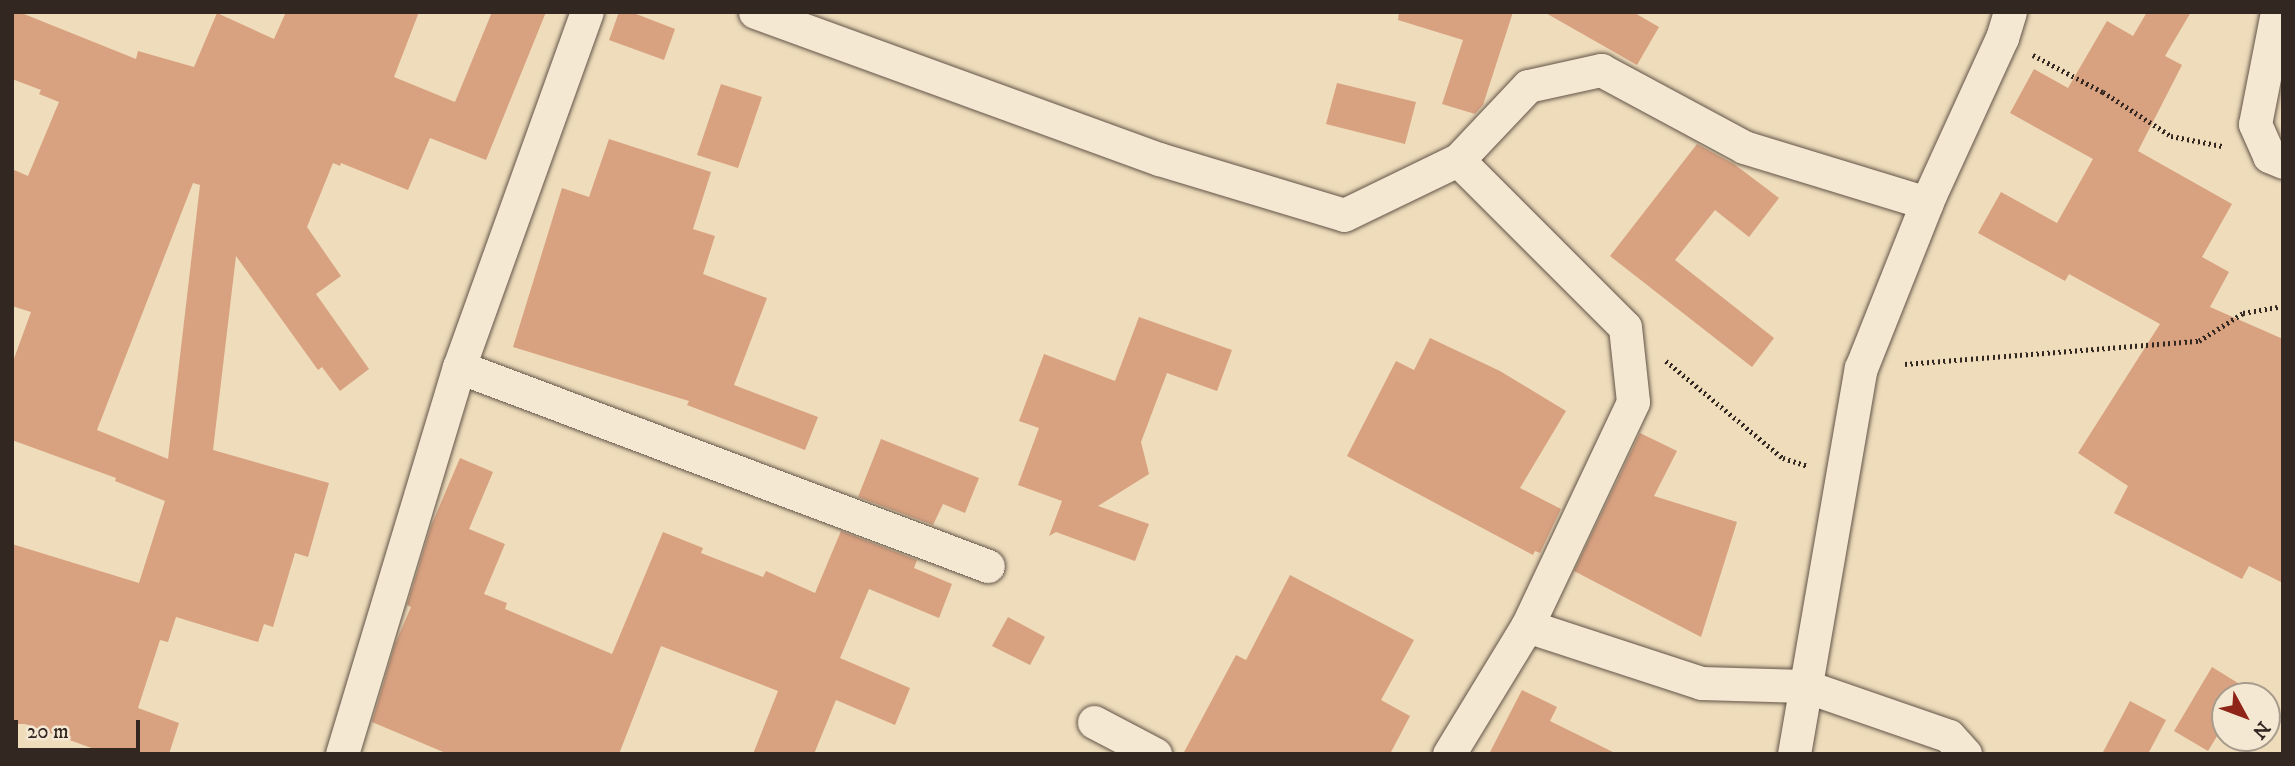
<!DOCTYPE html>
<style>
body{margin:0}
#map{position:relative;width:2295px;height:766px;overflow:hidden;background:#eedcbb;font-family:"IM FELL DW Pica",serif}
div>[style]{position:absolute}
.building>*{inset:0;background:#d8a281}
.path>*{height:4.5px;margin-top:-2.25px;transform-origin:0;background:repeating-linear-gradient(90deg,#332722 0 2px,transparent 0 5.5px)}
.roads{filter:drop-shadow(0 0 2px #625448) drop-shadow(0 0 2px #625448)}
.street>*{height:33px;margin:-16.5px;padding:0 16.5px;transform-origin:16.5px;border-radius:16.5px;background:#f4e8d3}
span{translate:-50% -50%;white-space:nowrap;text-align:center;line-height:1.15;-webkit-text-stroke:5px #f4e8d3;paint-order:stroke}
.frame{position:absolute;inset:0;border:14px solid #332722;pointer-events:none}
.north{position:absolute;left:2211px;top:682px;width:70px;height:70px;box-sizing:border-box;background:#f4e8d3;border:2px solid #a79b8c;border-radius:50%;rotate:131deg;font-size:19px;font-weight:700;line-height:28px;text-align:center;color:#332722}
.north::after{content:'';display:block;margin:auto;width:24px;height:32px;background:#8f2418;clip-path:polygon(50% 0,100% 100%,50% 72%,0 100%)}
.scale{position:absolute;left:14px;top:720px;width:126px;height:32px;box-sizing:border-box;border:4px solid #332722;border-top:0;padding-left:9px;font-size:21px;line-height:24px;white-space:nowrap;color:#332722;-webkit-text-stroke:5px #f4e8d3;paint-order:stroke}
</style>
<div id="map">
<div class="building">
<div style="clip-path:polygon(evenodd,12px 12px,19px 12px,136px 59px,138px 51px,194px 67px,217px 13px,274px 39px,286px 12px,419px 12px,394px 77px,455px 102px,492px 12px,546px 12px,486px 160px,430px 138px,408px 190px,341px 163px,340px 166px,333px 163px,307px 227px,341px 276px,316px 294px,369px 369px,340px 391px,322px 367px,318px 370px,236px 256px,213px 450px,329px 483px,308px 557px,295px 553px,273px 627px,264px 624px,258px 642px,176px 617px,168px 642px,160px 640px,138px 708px,179px 723px,169px 754px,108px 754px,25px 724px,12px 724px,12px 544px,139px 583px,165px 501px,115px 481px,116px 478px,12px 440px,12px 364px,31px 312px,12px 306px,12px 169px,28px 176px,59px 102px,39px 94px,41px 90px,12px 79px,12px 12px,193px 183px,200px 185px,168px 459px,97px 430px,193px 183px)"></div>
<div style="clip-path:polygon(619px 12px,631px 12px,675px 29px,664px 60px,609px 40px)"></div>
<div style="clip-path:polygon(1399px 12px,1513px 12px,1483px 105px,1475px 114px,1442px 104px,1463px 40px,1398px 20px)"></div>
<div style="clip-path:polygon(1544px 12px,1633px 12px,1659px 27px,1637px 65px)"></div>
<div style="clip-path:polygon(2147px 12px,2191px 12px,2165px 56px,2182px 65px,2138px 151px,2232px 204px,2202px 257px,2229px 272px,2210px 307px,2283px 339px,2283px 583px,2249px 566px,2242px 579px,2114px 513px,2128px 486px,2078px 453px,2160px 324px,2069px 274px,2065px 281px,1978px 233px,2001px 192px,2057px 223px,2093px 159px,2010px 113px,2034px 69px,2068px 88px,2107px 21px,2133px 36px)"></div>
<div style="clip-path:polygon(1337px 83px,1416px 102px,1405px 144px,1326px 124px)"></div>
<div style="clip-path:polygon(721px 84px,762px 97px,738px 168px,697px 155px)"></div>
<div style="clip-path:polygon(609px 139px,711px 172px,693px 229px,715px 236px,703px 274px,767px 298px,734px 385px,818px 417px,805px 450px,687px 405px,689px 401px,513px 347px,562px 188px,589px 197px)"></div>
<div style="clip-path:polygon(1697px 144px,1734px 164px,1779px 198px,1749px 237px,1715px 210px,1675px 260px,1774px 338px,1752px 367px,1610px 256px)"></div>
<div style="clip-path:polygon(1139px 317px,1232px 350px,1217px 391px,1167px 373px,1141px 442px,1149px 474px,1098px 506px,1149px 524px,1135px 561px,1056px 532px,1049px 536px,1062px 501px,1018px 485px,1039px 428px,1019px 421px,1044px 354px,1115px 381px)"></div>
<div style="clip-path:polygon(1430px 338px,1500px 371px,1566px 411px,1520px 488px,1561px 509px,1540px 553px,1535px 551px,1533px 555px,1347px 456px,1396px 361px,1414px 370px)"></div>
<div style="clip-path:polygon(1640px 433px,1677px 451px,1654px 496px,1737px 522px,1701px 637px,1574px 571px)"></div>
<div style="clip-path:polygon(881px 439px,979px 478px,965px 513px,943px 504px,933px 525px,858px 497px)"></div>
<div style="clip-path:polygon(460px 458px,493px 472px,469px 529px,505px 544px,484px 594px,507px 603px,505px 609px,612px 654px,663px 532px,703px 548px,701px 553px,763px 577px,766px 571px,815px 593px,841px 531px,917px 560px,914px 568px,952px 584px,939px 618px,869px 589px,840px 658px,910px 688px,895px 725px,836px 700px,814px 754px,753px 754px,778px 691px,661px 646px,619px 754px,448px 754px,372px 722px,395px 644px,411px 607px,407px 605px,431px 526px)"></div>
<div style="clip-path:polygon(1290px 575px,1414px 640px,1381px 700px,1410px 716px,1390px 754px,1183px 754px,1236px 655px,1246px 660px)"></div>
<div style="clip-path:polygon(1008px 617px,1045px 637px,1030px 665px,992px 646px)"></div>
<div style="clip-path:polygon(2212px 667px,2246px 688px,2241px 696px,2225px 696px,2225px 723px,2208px 751px,2174px 731px)"></div>
<div style="clip-path:polygon(1522px 690px,1557px 707px,1550px 721px,1617px 754px,1489px 754px)"></div>
<div style="clip-path:polygon(2130px 701px,2166px 720px,2148px 754px,2102px 754px)"></div>
</div>
<div class="path">
<div style="left:2033px;top:55px;width:79px;rotate:27.9deg"></div>
<div style="left:2103px;top:92px;width:81px;rotate:32.9deg"></div>
<div style="left:2171px;top:136px;width:52px;rotate:11.1deg"></div>
<div style="left:1666px;top:361px;width:152px;rotate:39.7deg"></div>
<div style="left:1783px;top:458px;width:25px;rotate:18deg"></div>
<div style="left:1905px;top:364px;width:295px;rotate:-4.5deg"></div>
<div style="left:2199px;top:341px;width:52px;rotate:-32.5deg"></div>
<div style="left:2243px;top:313px;width:41px;rotate:-9.9deg"></div>
</div>
<div class="roads">
<div class="street">
<div style="left:755px;top:12px;width:430px;rotate:20deg"></div>
<div style="left:1159px;top:159px;width:193px;rotate:16.8deg"></div>
<div style="left:1344px;top:215px;width:127px;rotate:-25.8deg"></div>
<div style="left:1458px;top:160px;width:102px;rotate:-46.6deg"></div>
<div style="left:1528px;top:86px;width:75px;rotate:-12.4deg"></div>
<div style="left:1601px;top:70px;width:162px;rotate:28.3deg"></div>
<div style="left:1744px;top:147px;width:191px;rotate:17deg"></div>
<div style="left:2277px;top:12px;width:114px;rotate:101.1deg"></div>
<div style="left:2255px;top:124px;width:35px;rotate:66deg"></div>
<div style="left:2269px;top:156px;width:15px;rotate:23deg"></div>
<div style="left:1458px;top:160px;width:236px;rotate:45deg"></div>
<div style="left:1625px;top:327px;width:75px;rotate:83.9deg"></div>
<div style="left:1633px;top:402px;width:248px;rotate:115.3deg"></div>
<div style="left:459px;top:367px;width:565px;rotate:20.62deg"></div>
<div style="left:1094px;top:722px;width:69px;rotate:27.7deg"></div>
<div style="left:342px;top:754px;width:404px;rotate:-73.2deg"></div>
<div style="left:459px;top:367px;width:377px;rotate:-70.2deg"></div>
<div style="left:1449px;top:754px;width:150px;rotate:-58.6deg"></div>
<div style="left:1527px;top:626px;width:183px;rotate:18.1deg"></div>
<div style="left:1701px;top:683px;width:104px;rotate:1.7deg"></div>
<div style="left:1805px;top:686px;width:152px;rotate:19.1deg"></div>
<div style="left:1949px;top:736px;width:24px;rotate:48deg"></div>
<div style="left:1794px;top:754px;width:392px;rotate:-80.2deg"></div>
<div style="left:1861px;top:368px;width:186px;rotate:-68.3deg"></div>
<div style="left:1930px;top:195px;width:173px;rotate:-65.4deg"></div>
<div style="left:2002px;top:38px;width:27px;rotate:-73deg"></div>
</div>
</div>
<div class="frame"></div>
<div class="north">N</div>
<div class="scale">20 m</div>
</div>
